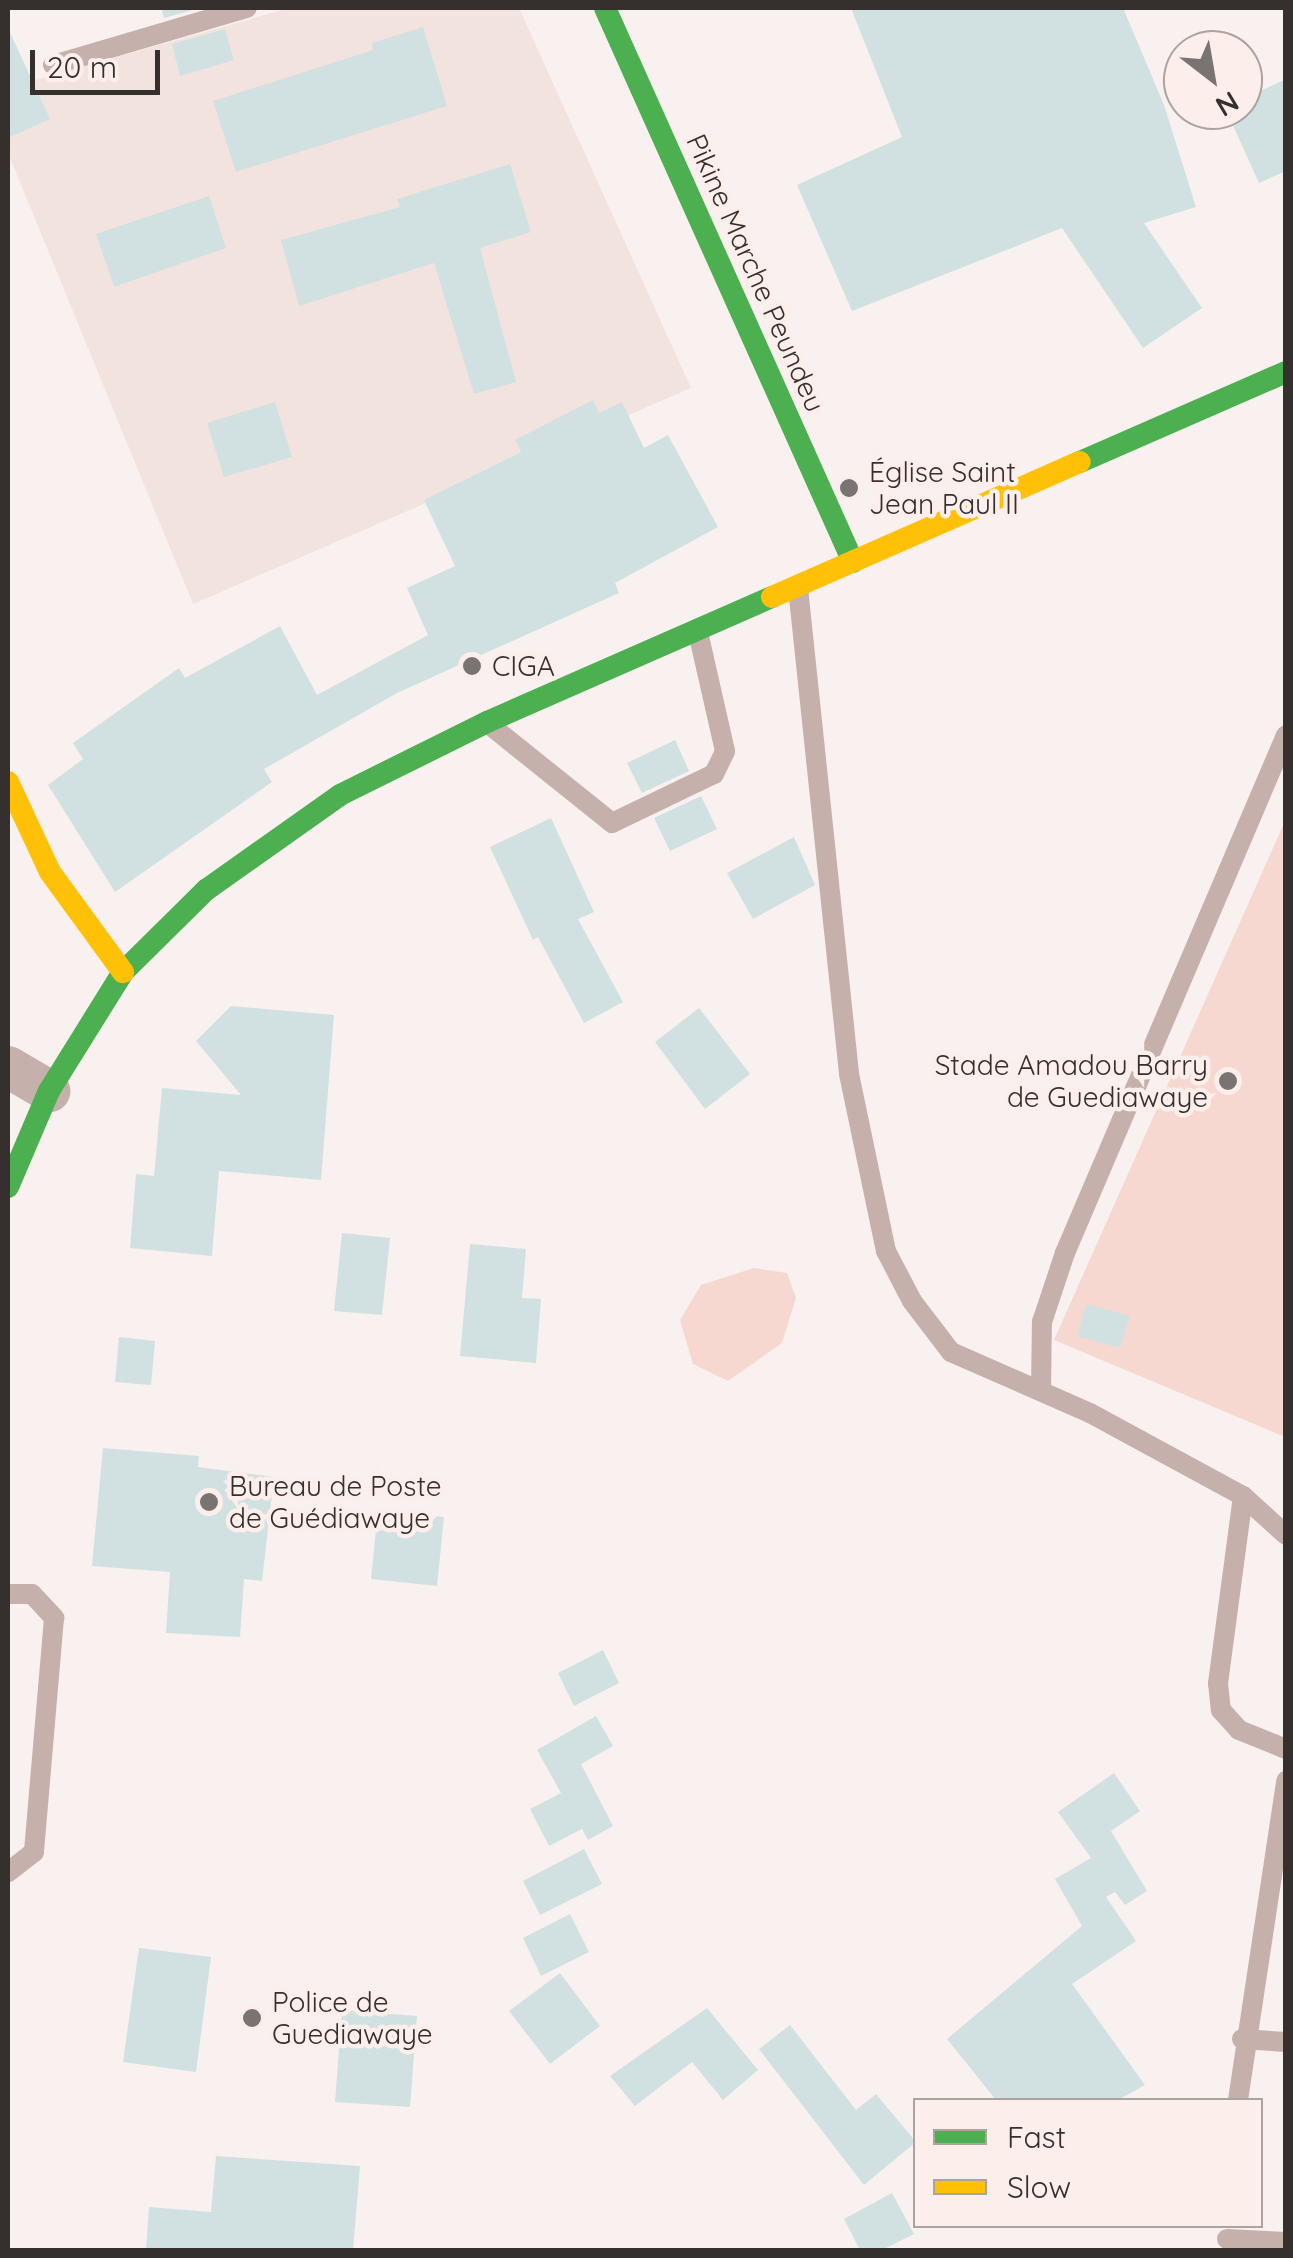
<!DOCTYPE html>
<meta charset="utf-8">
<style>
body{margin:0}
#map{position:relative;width:1293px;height:2258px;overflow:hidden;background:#f8f1ef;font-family:Quicksand,sans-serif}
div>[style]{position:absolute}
.built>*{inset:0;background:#f3e3df}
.green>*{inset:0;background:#f6d8d1}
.building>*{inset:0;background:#d1e1e2}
.lane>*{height:20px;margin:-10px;padding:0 10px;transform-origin:10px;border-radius:10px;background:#c5b0ac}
.street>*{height:42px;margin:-21px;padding:0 21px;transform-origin:21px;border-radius:21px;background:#c5b0ac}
.fast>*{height:22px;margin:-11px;padding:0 11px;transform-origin:11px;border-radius:11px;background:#4caf50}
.slow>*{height:22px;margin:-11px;padding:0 11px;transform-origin:11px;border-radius:11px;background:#ffc107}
.dots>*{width:28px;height:28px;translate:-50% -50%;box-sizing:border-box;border:5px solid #fceeeb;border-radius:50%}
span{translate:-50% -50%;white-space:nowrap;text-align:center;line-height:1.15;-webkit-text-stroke:9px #fceeeb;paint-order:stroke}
.street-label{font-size:28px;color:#35302e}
.poi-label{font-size:28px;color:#35302e}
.left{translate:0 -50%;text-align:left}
.right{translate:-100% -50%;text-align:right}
.frame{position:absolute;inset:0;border:10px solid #35302e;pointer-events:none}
.legend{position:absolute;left:913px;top:2098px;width:350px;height:130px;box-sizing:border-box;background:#fceeeb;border:2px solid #aca29f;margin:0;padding:12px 18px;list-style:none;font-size:30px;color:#35302e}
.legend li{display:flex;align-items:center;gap:20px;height:50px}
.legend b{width:50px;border:2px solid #aca29f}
.north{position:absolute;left:1163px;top:30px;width:100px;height:100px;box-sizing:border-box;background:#fceeeb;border:2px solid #aca29f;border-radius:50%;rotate:149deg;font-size:28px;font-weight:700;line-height:40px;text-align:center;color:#35302e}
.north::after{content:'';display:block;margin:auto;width:35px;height:45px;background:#797472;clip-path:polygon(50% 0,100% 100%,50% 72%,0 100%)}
.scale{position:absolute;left:30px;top:50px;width:130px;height:45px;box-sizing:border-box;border:5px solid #35302e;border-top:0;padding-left:12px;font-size:30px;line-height:35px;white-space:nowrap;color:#35302e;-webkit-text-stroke:8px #fceeeb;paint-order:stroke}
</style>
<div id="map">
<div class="built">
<div style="clip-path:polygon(289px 8px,519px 8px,691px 388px,193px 604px,8px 153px,8px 88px)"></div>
</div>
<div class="green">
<div style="clip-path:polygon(1285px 821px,1285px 1437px,1054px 1340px)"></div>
<div style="clip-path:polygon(754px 1268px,787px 1273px,796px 1298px,782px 1343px,728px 1381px,693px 1364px,680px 1320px,701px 1285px)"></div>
</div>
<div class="building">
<div style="clip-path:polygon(161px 8px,200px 8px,164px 18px)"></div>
<div style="clip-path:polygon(851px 8px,1123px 8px,1164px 105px,1196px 207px,1144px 223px,1202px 308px,1143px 348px,1062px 228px,852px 311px,797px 185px,902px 137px)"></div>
<div style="clip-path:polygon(423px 27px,447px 106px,236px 172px,213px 101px,373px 50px,372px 43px)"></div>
<div style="clip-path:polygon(8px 28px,50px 119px,8px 138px)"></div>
<div style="clip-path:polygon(225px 29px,234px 60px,180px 76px,172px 44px)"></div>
<div style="clip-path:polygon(1286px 79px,1286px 171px,1259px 183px,1226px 110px,1243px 110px,1243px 99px)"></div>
<div style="clip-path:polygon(510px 164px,531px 232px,480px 248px,516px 382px,474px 394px,434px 263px,299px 306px,281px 240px,400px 207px,397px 199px)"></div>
<div style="clip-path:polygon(209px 196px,226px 248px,114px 287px,96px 234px)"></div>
<div style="clip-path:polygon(593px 400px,599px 413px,622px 402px,644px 448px,668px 435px,718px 527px,615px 583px,619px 593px,397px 693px,264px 769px,272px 782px,115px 892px,48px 785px,83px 759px,73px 743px,179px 668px,185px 678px,280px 626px,317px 695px,428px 635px,407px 588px,455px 566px,424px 500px,521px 452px,515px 440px)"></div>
<div style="clip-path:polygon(275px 402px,292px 457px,224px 477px,207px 423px)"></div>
<div style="clip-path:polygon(675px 740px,689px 771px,642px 793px,627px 763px)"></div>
<div style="clip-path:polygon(701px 796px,717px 829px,670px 851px,654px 818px)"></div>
<div style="clip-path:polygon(551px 818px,594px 912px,578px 919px,623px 1002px,584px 1023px,538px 937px,533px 940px,490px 847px)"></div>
<div style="clip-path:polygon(794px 837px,815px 885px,753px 919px,727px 873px)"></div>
<div style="clip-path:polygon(231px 1006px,334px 1015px,321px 1180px,219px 1171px,212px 1256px,130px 1248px,136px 1174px,154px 1176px,162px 1088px,241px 1095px,196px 1041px)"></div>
<div style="clip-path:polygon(699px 1008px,750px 1074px,705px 1109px,655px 1042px)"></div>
<div style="clip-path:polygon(342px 1233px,390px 1238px,382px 1315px,334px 1311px)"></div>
<div style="clip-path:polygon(470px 1244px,526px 1249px,522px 1298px,541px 1299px,536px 1363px,460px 1356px)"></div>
<div style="clip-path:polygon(1086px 1304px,1130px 1316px,1120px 1348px,1077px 1336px)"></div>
<div style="clip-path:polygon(119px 1337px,155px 1341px,151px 1385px,115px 1382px)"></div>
<div style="clip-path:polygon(103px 1448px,199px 1456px,198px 1467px,274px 1477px,262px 1581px,244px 1579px,240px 1637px,166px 1633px,170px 1572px,92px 1566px)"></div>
<div style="clip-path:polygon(378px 1510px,444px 1517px,437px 1586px,371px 1579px)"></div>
<div style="clip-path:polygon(603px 1650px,619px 1683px,574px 1706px,558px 1673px)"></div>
<div style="clip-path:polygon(596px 1716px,613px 1746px,581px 1764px,613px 1826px,588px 1840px,582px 1829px,549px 1846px,530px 1809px,561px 1793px,537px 1750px)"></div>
<div style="clip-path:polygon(1114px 1773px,1140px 1811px,1111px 1831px,1147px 1891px,1125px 1905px,1115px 1892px,1106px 1897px,1136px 1941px,1072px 1984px,1145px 2085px,1118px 2100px,996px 2100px,947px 2039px,1082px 1926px,1055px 1879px,1091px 1858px,1058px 1812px)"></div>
<div style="clip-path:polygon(584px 1849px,602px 1884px,540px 1915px,523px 1881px)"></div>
<div style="clip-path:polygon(570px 1914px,589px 1952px,541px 1976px,523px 1938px)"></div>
<div style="clip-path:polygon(139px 1948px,211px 1957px,196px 2072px,123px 2062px)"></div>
<div style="clip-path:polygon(560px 1973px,600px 2026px,550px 2064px,509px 2011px)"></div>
<div style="clip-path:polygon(707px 2008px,758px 2070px,723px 2100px,692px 2062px,635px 2106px,610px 2076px)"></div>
<div style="clip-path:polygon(342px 2010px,417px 2016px,410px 2107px,335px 2102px)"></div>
<div style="clip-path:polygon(790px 2025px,856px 2110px,876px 2094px,916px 2142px,864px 2185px,759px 2049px)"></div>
<div style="clip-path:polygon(216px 2156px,360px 2166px,353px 2250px,146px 2250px,149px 2207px,211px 2212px)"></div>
<div style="clip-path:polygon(892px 2193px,914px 2234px,882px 2250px,860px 2250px,844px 2219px)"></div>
</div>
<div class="lane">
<div style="left:53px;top:65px;width:202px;rotate:-16.4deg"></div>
<div style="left:798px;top:588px;width:489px;rotate:84deg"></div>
<div style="left:849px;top:1074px;width:181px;rotate:78.2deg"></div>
<div style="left:886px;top:1251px;width:56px;rotate:62.5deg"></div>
<div style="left:912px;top:1301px;width:64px;rotate:52.6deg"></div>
<div style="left:951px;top:1352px;width:152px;rotate:23.7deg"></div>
<div style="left:1090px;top:1413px;width:174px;rotate:28.5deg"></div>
<div style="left:1243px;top:1496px;width:189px;rotate:97.6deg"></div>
<div style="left:1218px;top:1683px;width:27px;rotate:84deg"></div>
<div style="left:1221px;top:1710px;width:27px;rotate:48deg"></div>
<div style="left:1239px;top:1730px;width:51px;rotate:22deg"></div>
<div style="left:491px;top:726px;width:155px;rotate:38.7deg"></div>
<div style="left:612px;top:823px;width:113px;rotate:-25.7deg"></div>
<div style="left:714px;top:774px;width:25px;rotate:-64deg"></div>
<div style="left:725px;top:751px;width:122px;rotate:-102.8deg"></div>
<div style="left:1041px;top:1390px;width:68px;rotate:-89.2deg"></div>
<div style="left:1042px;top:1322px;width:73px;rotate:-71.6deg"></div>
<div style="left:1065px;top:1253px;width:563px;rotate:-66.89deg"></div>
<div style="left:1243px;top:1496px;width:58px;rotate:42.2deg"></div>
<div style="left:8px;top:1594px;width:24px"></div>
<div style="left:32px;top:1594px;width:33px;rotate:47deg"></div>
<div style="left:54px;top:1618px;width:235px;rotate:94.9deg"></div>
<div style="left:34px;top:1852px;width:33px;rotate:142deg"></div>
<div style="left:1242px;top:2039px;width:44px;rotate:3.9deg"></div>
<div style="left:1238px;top:2100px;width:323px;rotate:-81.4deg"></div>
<div style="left:1227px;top:2239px;width:59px;rotate:2.9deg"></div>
</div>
<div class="street">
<div style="left:8px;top:1067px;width:48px;rotate:30.3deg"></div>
</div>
<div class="fast">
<div style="left:605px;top:8px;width:607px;rotate:65.88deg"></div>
<div style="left:1080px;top:462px;width:225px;rotate:-23.6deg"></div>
<div style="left:8px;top:1187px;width:104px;rotate:-66.9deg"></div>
<div style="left:49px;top:1091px;width:140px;rotate:-58.1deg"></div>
<div style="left:123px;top:972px;width:117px;rotate:-44.7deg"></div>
<div style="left:206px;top:890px;width:164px;rotate:-35.3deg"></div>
<div style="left:340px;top:795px;width:164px;rotate:-26.4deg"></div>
<div style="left:487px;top:722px;width:311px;rotate:-23.7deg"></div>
</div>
<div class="slow">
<div style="left:772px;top:597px;width:336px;rotate:-23.7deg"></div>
<div style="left:8px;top:782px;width:99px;rotate:65deg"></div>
<div style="left:50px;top:872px;width:124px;rotate:53.9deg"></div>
</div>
<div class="dots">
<div style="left:849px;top:488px;background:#797472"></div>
<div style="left:472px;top:666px;background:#797472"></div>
<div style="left:1228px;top:1081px;background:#797472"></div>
<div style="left:209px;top:1502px;background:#797472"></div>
<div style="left:252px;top:2018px;background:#797472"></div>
</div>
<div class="street-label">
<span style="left:756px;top:273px;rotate:66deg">Pikine Marche Peundeu</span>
</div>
<div class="poi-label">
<span class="left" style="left:869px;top:488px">Église Saint<br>Jean Paul II</span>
<span class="left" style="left:492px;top:666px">CIGA</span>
<span class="right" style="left:1208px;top:1081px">Stade Amadou Barry<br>de Guediawaye</span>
<span class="left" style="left:229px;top:1502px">Bureau de Poste<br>de Guédiawaye</span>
<span class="left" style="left:272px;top:2018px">Police de<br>Guediawaye</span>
</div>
<div class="frame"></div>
<ul class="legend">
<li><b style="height:12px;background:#4caf50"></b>Fast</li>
<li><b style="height:12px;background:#ffc107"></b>Slow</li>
</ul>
<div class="north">N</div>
<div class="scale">20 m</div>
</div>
